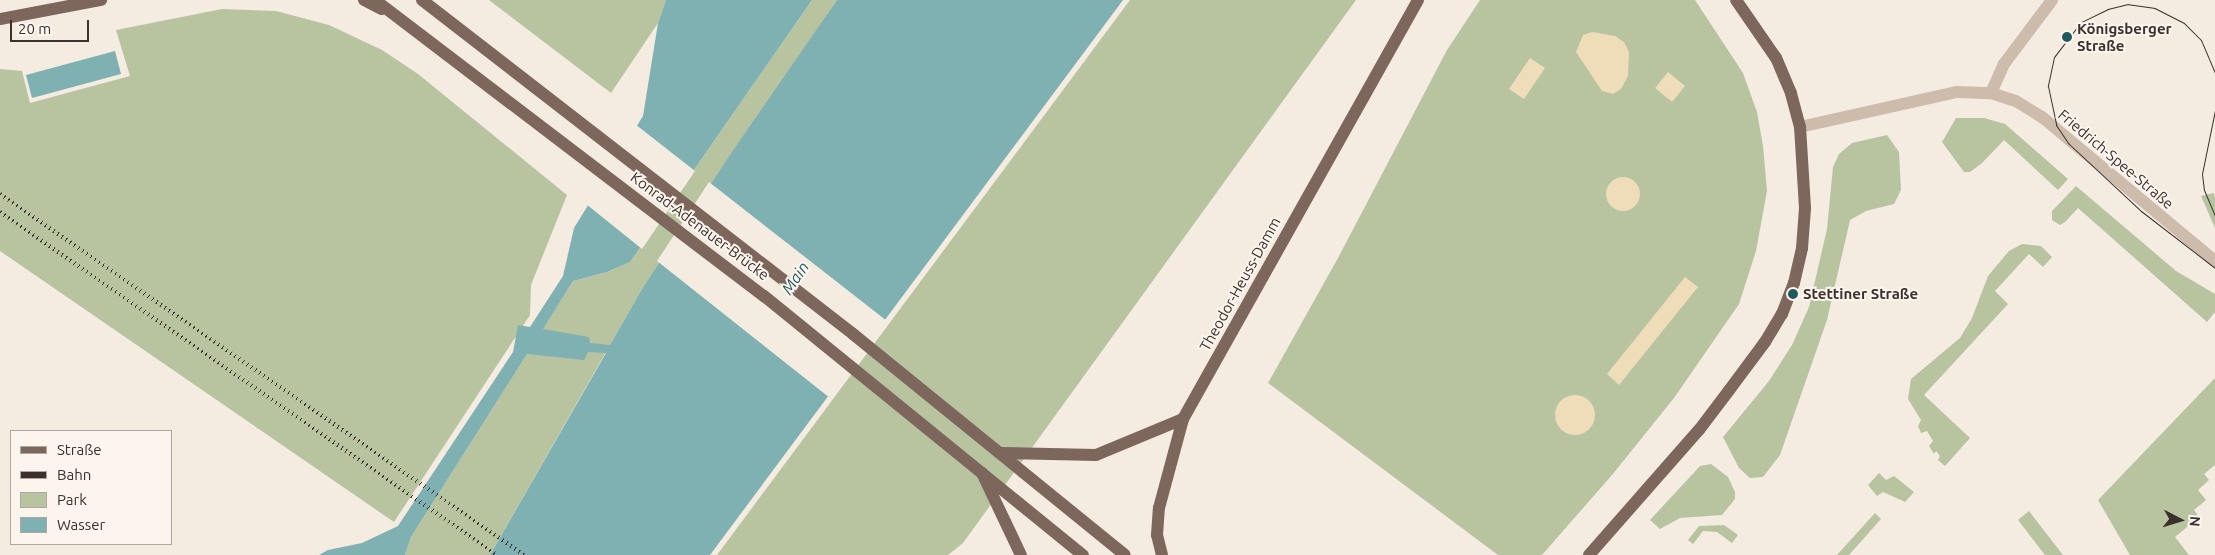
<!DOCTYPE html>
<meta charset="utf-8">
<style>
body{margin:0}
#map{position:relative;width:2215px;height:555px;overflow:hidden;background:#f4ebe1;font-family:Ubuntu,sans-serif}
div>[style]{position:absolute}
.green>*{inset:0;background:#b8c4a0}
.sand>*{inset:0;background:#efdcb8}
.round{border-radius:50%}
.water>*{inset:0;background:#7fb0b2}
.pier>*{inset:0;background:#f4ebe1}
.minor>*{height:12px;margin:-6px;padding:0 6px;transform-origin:6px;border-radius:6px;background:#cdbbac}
.major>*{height:12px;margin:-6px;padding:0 6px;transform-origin:6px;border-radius:6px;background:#7d675c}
.tram>*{height:1px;margin:-0.5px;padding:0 0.5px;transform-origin:0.5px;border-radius:0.5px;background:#3b302b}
.rail>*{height:4px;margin-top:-2px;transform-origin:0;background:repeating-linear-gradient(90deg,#3b302b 0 1px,transparent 0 5px)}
.dots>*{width:14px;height:14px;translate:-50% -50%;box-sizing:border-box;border:2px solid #fbf5ee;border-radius:50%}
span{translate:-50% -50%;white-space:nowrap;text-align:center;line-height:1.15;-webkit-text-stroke:4px #fbf5ee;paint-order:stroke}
.poi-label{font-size:15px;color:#3b302b;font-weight:700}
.left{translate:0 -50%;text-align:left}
.street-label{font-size:15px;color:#3b302b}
.water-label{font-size:16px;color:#1f5a5e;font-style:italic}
.legend{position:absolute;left:10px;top:430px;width:162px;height:115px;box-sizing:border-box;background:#fbf5ee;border:1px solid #aea6a0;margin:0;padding:6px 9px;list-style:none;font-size:15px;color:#3b302b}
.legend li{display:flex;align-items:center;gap:10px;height:25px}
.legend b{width:25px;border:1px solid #aea6a0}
.north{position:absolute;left:2155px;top:495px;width:50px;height:50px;-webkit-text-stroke:4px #fbf5ee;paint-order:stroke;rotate:95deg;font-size:14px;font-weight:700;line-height:20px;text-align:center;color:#3b302b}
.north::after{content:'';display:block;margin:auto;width:18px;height:22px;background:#3b302b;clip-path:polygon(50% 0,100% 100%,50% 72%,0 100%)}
.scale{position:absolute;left:10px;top:20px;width:79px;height:22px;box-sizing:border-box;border:2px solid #3b302b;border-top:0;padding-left:6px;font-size:15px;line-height:18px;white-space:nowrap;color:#3b302b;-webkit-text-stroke:4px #fbf5ee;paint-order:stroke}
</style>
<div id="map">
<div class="green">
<div style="clip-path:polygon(489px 0,666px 0,658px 23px,611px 93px)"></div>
<div style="clip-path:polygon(812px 0,837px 0,642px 289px,490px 555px,405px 555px,411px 537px,573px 281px,607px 272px,630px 262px)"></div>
<div style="clip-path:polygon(1130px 0,1356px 0,963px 543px,948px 555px,717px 555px)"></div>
<div style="clip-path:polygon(1480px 0,1695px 0,1743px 73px,1757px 112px,1763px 146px,1767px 191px,1756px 251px,1739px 304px,1674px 398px,1612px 475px,1542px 555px,1498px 555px,1268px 383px,1338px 258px,1447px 50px)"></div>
<div style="clip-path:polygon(222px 9px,276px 11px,329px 25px,382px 50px,418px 74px,567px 195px,531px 285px,530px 315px,394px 522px,0 251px,0 69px,22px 71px,30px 103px,130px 76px,116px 30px)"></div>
<div style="clip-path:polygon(1956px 118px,1984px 118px,2005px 124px,2068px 179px,2058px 190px,2004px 140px,1982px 163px,1970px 172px,1964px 172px,1942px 142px)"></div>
<div style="clip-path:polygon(1887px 135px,1899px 152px,1901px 190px,1894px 204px,1866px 211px,1850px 220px,1827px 320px,1780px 455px,1763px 477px,1750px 478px,1739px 468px,1723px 437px,1769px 381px,1792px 345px,1809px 307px,1827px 229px,1833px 167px,1839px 154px,1852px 143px)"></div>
<div style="clip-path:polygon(2076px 186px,2176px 271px,2215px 294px,2215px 312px,2207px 322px,2078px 208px,2065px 222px,2060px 225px,2052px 220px,2052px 211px)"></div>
<div style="clip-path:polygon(2214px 193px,2215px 198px,2215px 228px,2201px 196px)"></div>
<div style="clip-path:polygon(2022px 244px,2041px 246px,2052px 257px,2043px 267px,2029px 254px,1995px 291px,2008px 304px,1924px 395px,1970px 438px,1945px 466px,1938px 460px,1940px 456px,1936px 451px,1934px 454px,1929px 446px,1933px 441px,1927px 431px,1921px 433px,1918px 426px,1921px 420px,1908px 399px,1911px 379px,1960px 338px,1972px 318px,1988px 276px,2009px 251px)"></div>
<div style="clip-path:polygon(2215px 378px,2215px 465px,2204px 474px,2209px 480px,2198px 490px,2206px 500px,2194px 510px,2199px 517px,2175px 537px,2189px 555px,2130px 555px,2098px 500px)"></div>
<div style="clip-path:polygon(1711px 464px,1728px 477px,1735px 492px,1735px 499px,1722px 515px,1680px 518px,1660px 529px,1650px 520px,1700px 466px)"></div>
<div style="clip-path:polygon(1879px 473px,1886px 480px,1894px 476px,1914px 492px,1905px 502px,1883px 492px,1877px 496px,1868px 485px)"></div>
<div style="clip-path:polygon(2029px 511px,2063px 555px,2045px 555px,2018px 520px)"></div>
<div style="clip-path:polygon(1875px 513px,1881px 519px,1849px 555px,1837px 555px)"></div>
<div style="clip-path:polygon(1724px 525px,1738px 535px,1732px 543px,1717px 532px,1703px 531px,1693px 544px,1688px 540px,1699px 526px)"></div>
</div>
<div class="sand">
<div style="clip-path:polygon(1592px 32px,1615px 36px,1624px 42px,1629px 52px,1628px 76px,1621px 89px,1613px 94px,1602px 91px,1576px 52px,1583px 35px)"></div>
<div style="clip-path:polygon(1530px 58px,1545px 68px,1524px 99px,1509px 89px)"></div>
<div style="clip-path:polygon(1668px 72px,1685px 86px,1672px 102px,1655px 88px)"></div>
<div class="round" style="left:1606px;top:177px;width:34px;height:34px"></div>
<div style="clip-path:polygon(1685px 277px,1698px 287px,1619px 385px,1607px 374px)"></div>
<div class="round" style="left:1555px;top:395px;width:40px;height:40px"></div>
</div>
<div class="water">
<div style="clip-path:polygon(666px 0,812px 0,630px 262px,607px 272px,573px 281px,543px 329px,589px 337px,590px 343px,610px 345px,642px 289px,734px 149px,837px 0,1123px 0,710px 555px,490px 555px,606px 353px,588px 352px,584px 360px,527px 354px,411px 537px,405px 555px,319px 555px,328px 550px,362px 543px,398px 526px,513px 352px,518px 325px,530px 327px,563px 276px,574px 228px,643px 116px,658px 23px)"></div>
<div style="clip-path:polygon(115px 51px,121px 74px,32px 98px,26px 75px)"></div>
</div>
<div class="pier">
<div style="clip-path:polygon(635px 124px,695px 171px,642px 249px,586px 204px)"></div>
<div style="clip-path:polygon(709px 182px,887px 321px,830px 398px,657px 261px)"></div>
</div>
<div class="minor">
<div style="left:1991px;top:93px;width:32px;rotate:-66deg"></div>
<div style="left:2004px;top:64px;width:80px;rotate:-53.1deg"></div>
<div style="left:1800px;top:127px;width:161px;rotate:-12.6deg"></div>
<div style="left:1957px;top:92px;width:34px;rotate:2deg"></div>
<div style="left:1991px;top:93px;width:26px;rotate:18deg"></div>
<div style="left:2016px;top:101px;width:31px;rotate:32deg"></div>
<div style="left:2042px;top:117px;width:225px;rotate:39.8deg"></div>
</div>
<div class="major">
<div style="left:364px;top:0;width:20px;rotate:27deg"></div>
<div style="left:375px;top:0;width:489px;rotate:37.3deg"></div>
<div style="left:764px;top:296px;width:411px;rotate:39.1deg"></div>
<div style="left:422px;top:0;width:545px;rotate:37.77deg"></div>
<div style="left:853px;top:334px;width:350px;rotate:39.1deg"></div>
<div style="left:0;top:19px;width:103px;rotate:-10.7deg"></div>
<div style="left:1001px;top:453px;width:95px;rotate:1.2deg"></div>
<div style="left:1096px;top:455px;width:94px;rotate:-22.5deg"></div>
<div style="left:982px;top:473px;width:91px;rotate:64.6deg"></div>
<div style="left:1162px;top:555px;width:21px;rotate:-104deg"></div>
<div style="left:1157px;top:535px;width:27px;rotate:-86deg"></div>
<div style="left:1159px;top:508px;width:92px;rotate:-74.9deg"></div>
<div style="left:1183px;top:419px;width:480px;rotate:-60.7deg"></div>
<div style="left:1589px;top:555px;width:167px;rotate:-48.7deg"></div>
<div style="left:1699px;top:430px;width:51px;rotate:-52.9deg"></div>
<div style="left:1730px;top:389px;width:59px;rotate:-53.3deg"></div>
<div style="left:1765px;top:342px;width:33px;rotate:-59deg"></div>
<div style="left:1782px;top:314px;width:33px;rotate:-69deg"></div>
<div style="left:1794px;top:283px;width:36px;rotate:-77deg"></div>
<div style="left:1802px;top:248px;width:40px;rotate:-85.7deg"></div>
<div style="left:1805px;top:208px;width:81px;rotate:-93.5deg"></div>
<div style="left:1800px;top:127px;width:35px;rotate:-105deg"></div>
<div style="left:1791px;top:93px;width:38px;rotate:-113deg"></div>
<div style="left:1776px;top:58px;width:70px;rotate:-124.6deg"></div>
</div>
<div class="tram">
<div style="left:2215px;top:73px;width:36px;rotate:-113deg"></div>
<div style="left:2201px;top:40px;width:24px;rotate:-135deg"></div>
<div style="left:2184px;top:23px;width:33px;rotate:-153deg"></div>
<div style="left:2155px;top:8px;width:27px;rotate:-172deg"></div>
<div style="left:2128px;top:4px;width:21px;rotate:166deg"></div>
<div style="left:2108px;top:9px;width:30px;rotate:154deg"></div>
<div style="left:2081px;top:22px;width:44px;rotate:127.6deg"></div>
<div style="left:2054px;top:57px;width:30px;rotate:102deg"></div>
<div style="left:2048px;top:86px;width:40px;rotate:78deg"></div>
<div style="left:2056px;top:125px;width:22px;rotate:56deg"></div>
<div style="left:2068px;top:143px;width:100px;rotate:43deg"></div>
<div style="left:2141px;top:211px;width:93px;rotate:37.6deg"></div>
<div style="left:2215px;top:110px;width:65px;rotate:101.5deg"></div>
<div style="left:2202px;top:174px;width:16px;rotate:83deg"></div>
<div style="left:2204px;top:190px;width:28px;rotate:67deg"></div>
</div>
<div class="rail">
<div style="left:0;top:194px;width:636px;rotate:34.56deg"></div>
<div style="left:0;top:212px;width:604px;rotate:34.61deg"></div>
</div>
<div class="dots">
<div style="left:2067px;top:37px;background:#1f5a5e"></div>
<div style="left:1793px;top:294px;background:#1f5a5e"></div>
</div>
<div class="poi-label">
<span class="left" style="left:2077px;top:37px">Königsberger<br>Straße</span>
<span class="left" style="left:1803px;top:294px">Stettiner Straße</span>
</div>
<div class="street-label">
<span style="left:2116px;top:159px;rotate:40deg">Friedrich-Spee-Straße</span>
<span style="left:700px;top:226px;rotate:37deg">Konrad-Adenauer-Brücke</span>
<span style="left:1240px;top:284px;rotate:-61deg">Theodor-Heuss-Damm</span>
</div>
<div class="water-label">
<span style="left:795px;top:278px;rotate:-56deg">Main</span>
</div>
<ul class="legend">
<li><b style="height:6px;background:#7d675c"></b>Straße</li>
<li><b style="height:6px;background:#3b302b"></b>Bahn</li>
<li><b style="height:14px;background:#b8c4a0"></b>Park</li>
<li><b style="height:14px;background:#7fb0b2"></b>Wasser</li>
</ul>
<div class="north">N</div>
<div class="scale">20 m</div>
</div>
